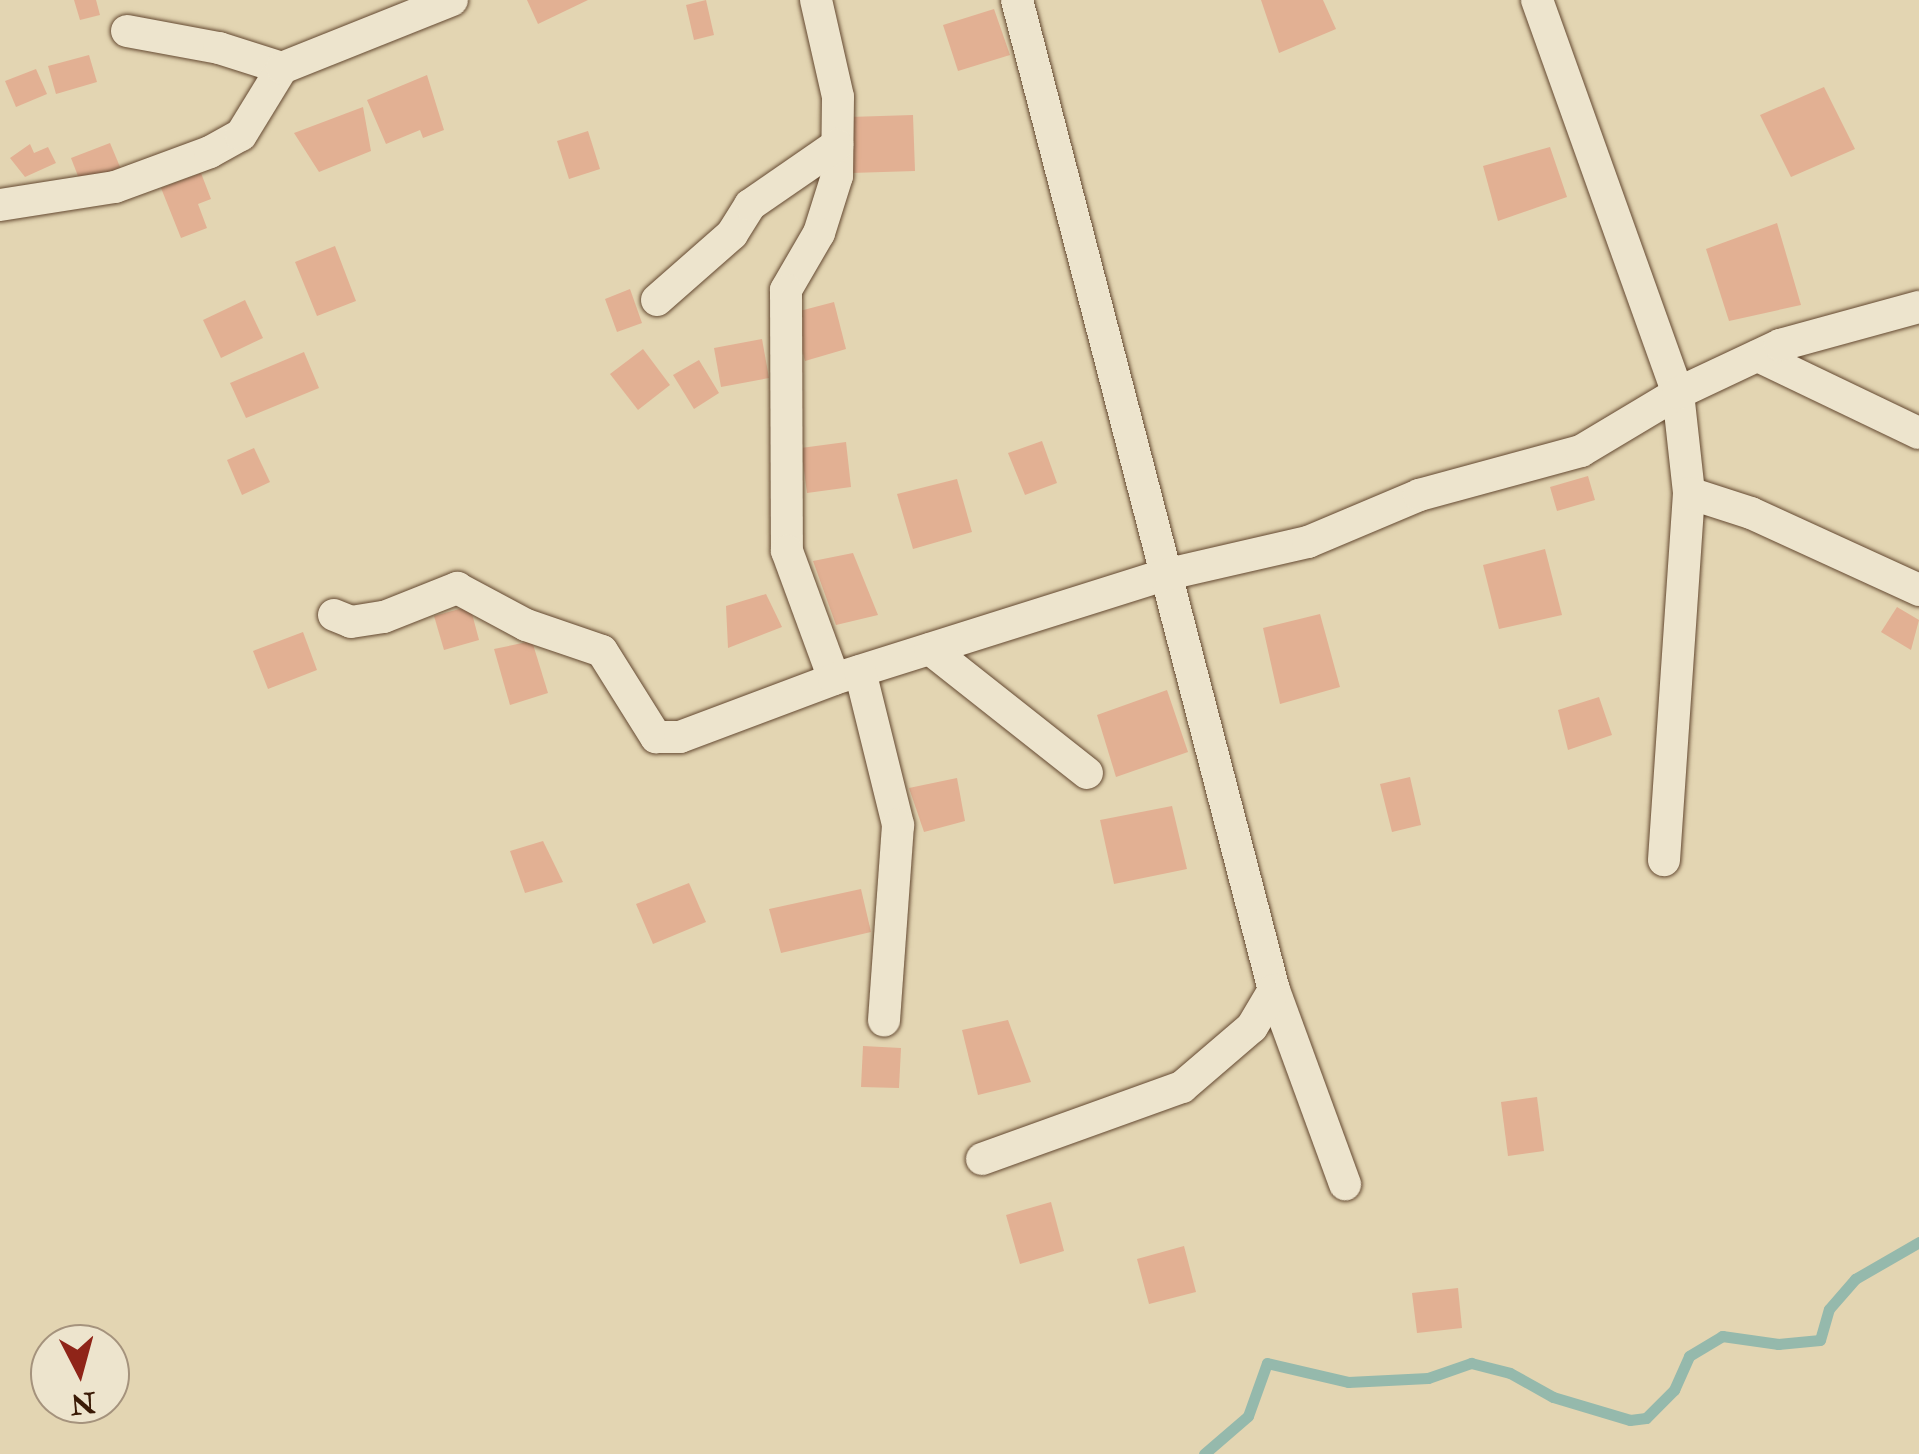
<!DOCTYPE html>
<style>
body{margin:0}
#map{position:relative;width:1919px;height:1454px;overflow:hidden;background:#e3d5b2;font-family:"IM FELL Double Pica",serif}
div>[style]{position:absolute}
.stream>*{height:11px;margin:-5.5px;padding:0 5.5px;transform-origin:5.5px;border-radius:5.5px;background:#95b9ac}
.building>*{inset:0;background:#e2b093}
.roads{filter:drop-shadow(0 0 2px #644931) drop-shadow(0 0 2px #644931)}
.minor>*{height:32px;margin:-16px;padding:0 16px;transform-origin:16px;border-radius:16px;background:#ede4cd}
span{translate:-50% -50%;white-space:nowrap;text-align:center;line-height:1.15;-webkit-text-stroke:9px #ede4cd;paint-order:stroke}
.north{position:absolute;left:30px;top:1324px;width:100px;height:100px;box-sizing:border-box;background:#ede4cd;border:2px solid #a5937d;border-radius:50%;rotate:174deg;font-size:28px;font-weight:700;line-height:40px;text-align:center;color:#3a1a06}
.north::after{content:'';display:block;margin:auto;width:35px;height:45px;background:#8f2418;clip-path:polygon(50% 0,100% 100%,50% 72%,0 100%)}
</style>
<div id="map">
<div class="stream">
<div style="left:1204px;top:1454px;width:58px;rotate:-40.8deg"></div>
<div style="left:1248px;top:1416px;width:56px;rotate:-70.3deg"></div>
<div style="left:1267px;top:1363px;width:83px;rotate:13.2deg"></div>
<div style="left:1348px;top:1382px;width:80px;rotate:-2.9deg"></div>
<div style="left:1428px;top:1378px;width:46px;rotate:-19.2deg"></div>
<div style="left:1471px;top:1363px;width:40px;rotate:14.4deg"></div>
<div style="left:1510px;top:1373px;width:49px;rotate:29.2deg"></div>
<div style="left:1553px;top:1397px;width:80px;rotate:16.6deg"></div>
<div style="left:1630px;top:1420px;width:16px;rotate:-7deg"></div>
<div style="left:1646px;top:1418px;width:40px;rotate:-45deg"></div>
<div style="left:1674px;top:1390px;width:37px;rotate:-66deg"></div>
<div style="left:1689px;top:1356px;width:39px;rotate:-31deg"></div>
<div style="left:1722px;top:1336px;width:57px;rotate:8.1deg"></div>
<div style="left:1778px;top:1344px;width:42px;rotate:-5.4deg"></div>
<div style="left:1820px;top:1340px;width:32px;rotate:-74deg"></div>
<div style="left:1829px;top:1309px;width:40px;rotate:-49deg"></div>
<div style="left:1855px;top:1279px;width:74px;rotate:-30deg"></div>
</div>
<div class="building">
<div style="clip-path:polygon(74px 0,96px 0,100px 15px,80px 20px)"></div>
<div style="clip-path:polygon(527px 0,588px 0,538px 24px)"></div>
<div style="clip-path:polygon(706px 0,714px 35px,694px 40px,686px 5px)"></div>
<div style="clip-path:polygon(1261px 0,1323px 0,1336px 29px,1279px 53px)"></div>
<div style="clip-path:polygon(994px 9px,1010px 55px,958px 71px,943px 25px)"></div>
<div style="clip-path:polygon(89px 55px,97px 82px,56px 94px,48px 66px)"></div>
<div style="clip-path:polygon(36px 69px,47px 94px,16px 107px,5px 81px)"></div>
<div style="clip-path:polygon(427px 75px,444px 130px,423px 138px,420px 130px,386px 144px,367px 100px)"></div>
<div style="clip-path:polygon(1824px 87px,1855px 149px,1791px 177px,1760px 115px)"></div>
<div style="clip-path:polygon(363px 107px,371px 151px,319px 172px,294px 133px)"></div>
<div style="clip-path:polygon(913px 115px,915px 171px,851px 173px,849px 117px)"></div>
<div style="clip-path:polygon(588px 131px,600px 169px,569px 179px,557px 141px)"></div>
<div style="clip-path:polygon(110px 143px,123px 174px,83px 189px,71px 158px)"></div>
<div style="clip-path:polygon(30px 144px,34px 153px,48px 147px,56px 163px,25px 177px,10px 158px)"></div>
<div style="clip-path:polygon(1550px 147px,1567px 197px,1498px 221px,1483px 166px)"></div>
<div style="clip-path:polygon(201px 173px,211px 199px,198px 204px,207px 228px,181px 238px,161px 188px)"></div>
<div style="clip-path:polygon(1777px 223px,1801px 305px,1729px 321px,1706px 249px)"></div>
<div style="clip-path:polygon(335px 246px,356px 301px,317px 316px,295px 262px)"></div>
<div style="clip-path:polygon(630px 289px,642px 323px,617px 332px,605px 299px)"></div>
<div style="clip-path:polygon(245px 300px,263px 338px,221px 358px,203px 320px)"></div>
<div style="clip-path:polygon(834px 302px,846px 349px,805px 361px,792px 313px)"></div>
<div style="clip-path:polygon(762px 339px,769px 378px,721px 387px,714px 348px)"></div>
<div style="clip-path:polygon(643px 349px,670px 385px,638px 410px,610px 374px)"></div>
<div style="clip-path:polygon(304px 352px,319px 388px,246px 418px,230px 383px)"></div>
<div style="clip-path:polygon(699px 360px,719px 393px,694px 409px,673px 375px)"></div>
<div style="clip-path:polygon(1042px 441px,1057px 483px,1025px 495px,1008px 453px)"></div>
<div style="clip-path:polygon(846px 442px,851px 487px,807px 493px,801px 448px)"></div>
<div style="clip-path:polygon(254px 448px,270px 482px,242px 495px,227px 460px)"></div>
<div style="clip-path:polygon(1588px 476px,1595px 500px,1557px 511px,1550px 487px)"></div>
<div style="clip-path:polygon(957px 479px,972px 532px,913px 549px,897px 494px)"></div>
<div style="clip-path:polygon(1545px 549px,1562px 615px,1499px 629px,1483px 565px)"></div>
<div style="clip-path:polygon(853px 553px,878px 615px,836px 625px,813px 561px)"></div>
<div style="clip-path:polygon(766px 594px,782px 627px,728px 648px,726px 606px)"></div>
<div style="clip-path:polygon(470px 606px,479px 640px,444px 650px,434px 616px)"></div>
<div style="clip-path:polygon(1897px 607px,1919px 620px,1911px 650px,1881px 632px)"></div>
<div style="clip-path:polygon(1320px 614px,1340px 687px,1280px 704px,1263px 628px)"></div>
<div style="clip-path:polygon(303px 632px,317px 670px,268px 689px,253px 651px)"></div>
<div style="clip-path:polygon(532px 641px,548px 693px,510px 705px,494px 649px)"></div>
<div style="clip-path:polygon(1167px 690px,1188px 752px,1116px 777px,1097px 715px)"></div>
<div style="clip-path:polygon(1599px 697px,1612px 735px,1568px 750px,1558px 710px)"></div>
<div style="clip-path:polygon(1410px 777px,1421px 825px,1392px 832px,1380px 784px)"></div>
<div style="clip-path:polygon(957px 778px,965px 821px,924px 832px,909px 788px)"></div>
<div style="clip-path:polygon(1172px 806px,1187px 869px,1114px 884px,1100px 820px)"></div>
<div style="clip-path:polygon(543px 841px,563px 882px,525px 893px,510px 851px)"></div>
<div style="clip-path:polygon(689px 883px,706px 922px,653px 944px,636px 904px)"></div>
<div style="clip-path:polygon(861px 889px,871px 932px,781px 953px,769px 909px)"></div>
<div style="clip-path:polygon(1008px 1020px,1031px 1082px,978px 1095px,962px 1030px)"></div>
<div style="clip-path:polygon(863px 1046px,901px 1048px,899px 1088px,861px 1087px)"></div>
<div style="clip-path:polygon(1537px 1097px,1544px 1151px,1508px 1156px,1501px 1102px)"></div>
<div style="clip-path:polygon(1051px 1202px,1064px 1251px,1020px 1264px,1006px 1215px)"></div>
<div style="clip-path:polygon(1184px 1246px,1196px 1292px,1149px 1304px,1137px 1259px)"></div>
<div style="clip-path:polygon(1458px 1288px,1462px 1328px,1417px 1333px,1412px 1293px)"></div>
</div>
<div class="roads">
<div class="minor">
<div style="left:816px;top:0;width:99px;rotate:77.2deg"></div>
<div style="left:838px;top:97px;width:79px;rotate:90.7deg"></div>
<div style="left:837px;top:176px;width:60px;rotate:107.5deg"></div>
<div style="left:819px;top:233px;width:66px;rotate:120.1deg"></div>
<div style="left:786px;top:290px;width:261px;rotate:89.8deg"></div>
<div style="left:787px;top:551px;width:136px;rotate:69.8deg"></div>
<div style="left:1017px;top:0;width:1023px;rotate:75.45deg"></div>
<div style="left:1274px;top:990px;width:207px;rotate:69.9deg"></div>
<div style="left:1537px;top:0;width:418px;rotate:70.3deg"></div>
<div style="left:1678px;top:393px;width:101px;rotate:83.7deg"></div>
<div style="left:1689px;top:493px;width:368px;rotate:93.9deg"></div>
<div style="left:127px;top:31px;width:94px;rotate:10.5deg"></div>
<div style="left:219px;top:48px;width:66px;rotate:17.6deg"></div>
<div style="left:0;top:205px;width:116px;rotate:-8.9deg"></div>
<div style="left:115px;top:187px;width:101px;rotate:-20.2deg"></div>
<div style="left:210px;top:152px;width:35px;rotate:-29deg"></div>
<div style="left:241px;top:135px;width:79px;rotate:-58.5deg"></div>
<div style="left:282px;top:68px;width:183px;rotate:-21.8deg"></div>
<div style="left:657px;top:300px;width:100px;rotate:-41.3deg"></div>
<div style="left:732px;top:234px;width:34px;rotate:-58deg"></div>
<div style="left:750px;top:205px;width:106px;rotate:-34.6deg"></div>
<div style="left:1758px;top:356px;width:178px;rotate:25.6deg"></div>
<div style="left:1689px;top:493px;width:65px;rotate:17.9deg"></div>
<div style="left:1751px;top:513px;width:185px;rotate:24.6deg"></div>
<div style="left:334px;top:615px;width:18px;rotate:22deg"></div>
<div style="left:351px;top:622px;width:33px;rotate:-9deg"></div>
<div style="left:384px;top:617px;width:79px;rotate:-21.7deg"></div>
<div style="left:457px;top:588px;width:78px;rotate:28.2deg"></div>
<div style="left:526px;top:625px;width:80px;rotate:18.9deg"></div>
<div style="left:602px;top:651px;width:102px;rotate:57.9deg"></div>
<div style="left:656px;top:737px;width:24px"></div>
<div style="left:680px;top:737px;width:165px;rotate:-20.6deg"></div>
<div style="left:834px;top:679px;width:346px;rotate:-17.5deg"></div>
<div style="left:1164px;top:575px;width:148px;rotate:-12.9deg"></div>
<div style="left:1308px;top:542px;width:121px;rotate:-22.9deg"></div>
<div style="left:1419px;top:495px;width:168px;rotate:-15.2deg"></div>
<div style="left:1581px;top:451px;width:113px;rotate:-30.9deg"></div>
<div style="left:1678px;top:393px;width:113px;rotate:-25.2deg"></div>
<div style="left:1780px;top:345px;width:144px;rotate:-15.3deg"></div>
<div style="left:930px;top:649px;width:200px;rotate:38.3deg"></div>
<div style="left:860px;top:671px;width:159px;rotate:76.1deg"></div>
<div style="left:898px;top:825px;width:196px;rotate:94.1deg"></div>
<div style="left:982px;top:1159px;width:213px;rotate:-19.8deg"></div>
<div style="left:1182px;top:1087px;width:92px;rotate:-40.6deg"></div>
<div style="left:1252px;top:1027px;width:43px;rotate:-59.3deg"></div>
</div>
</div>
<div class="north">N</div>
</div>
